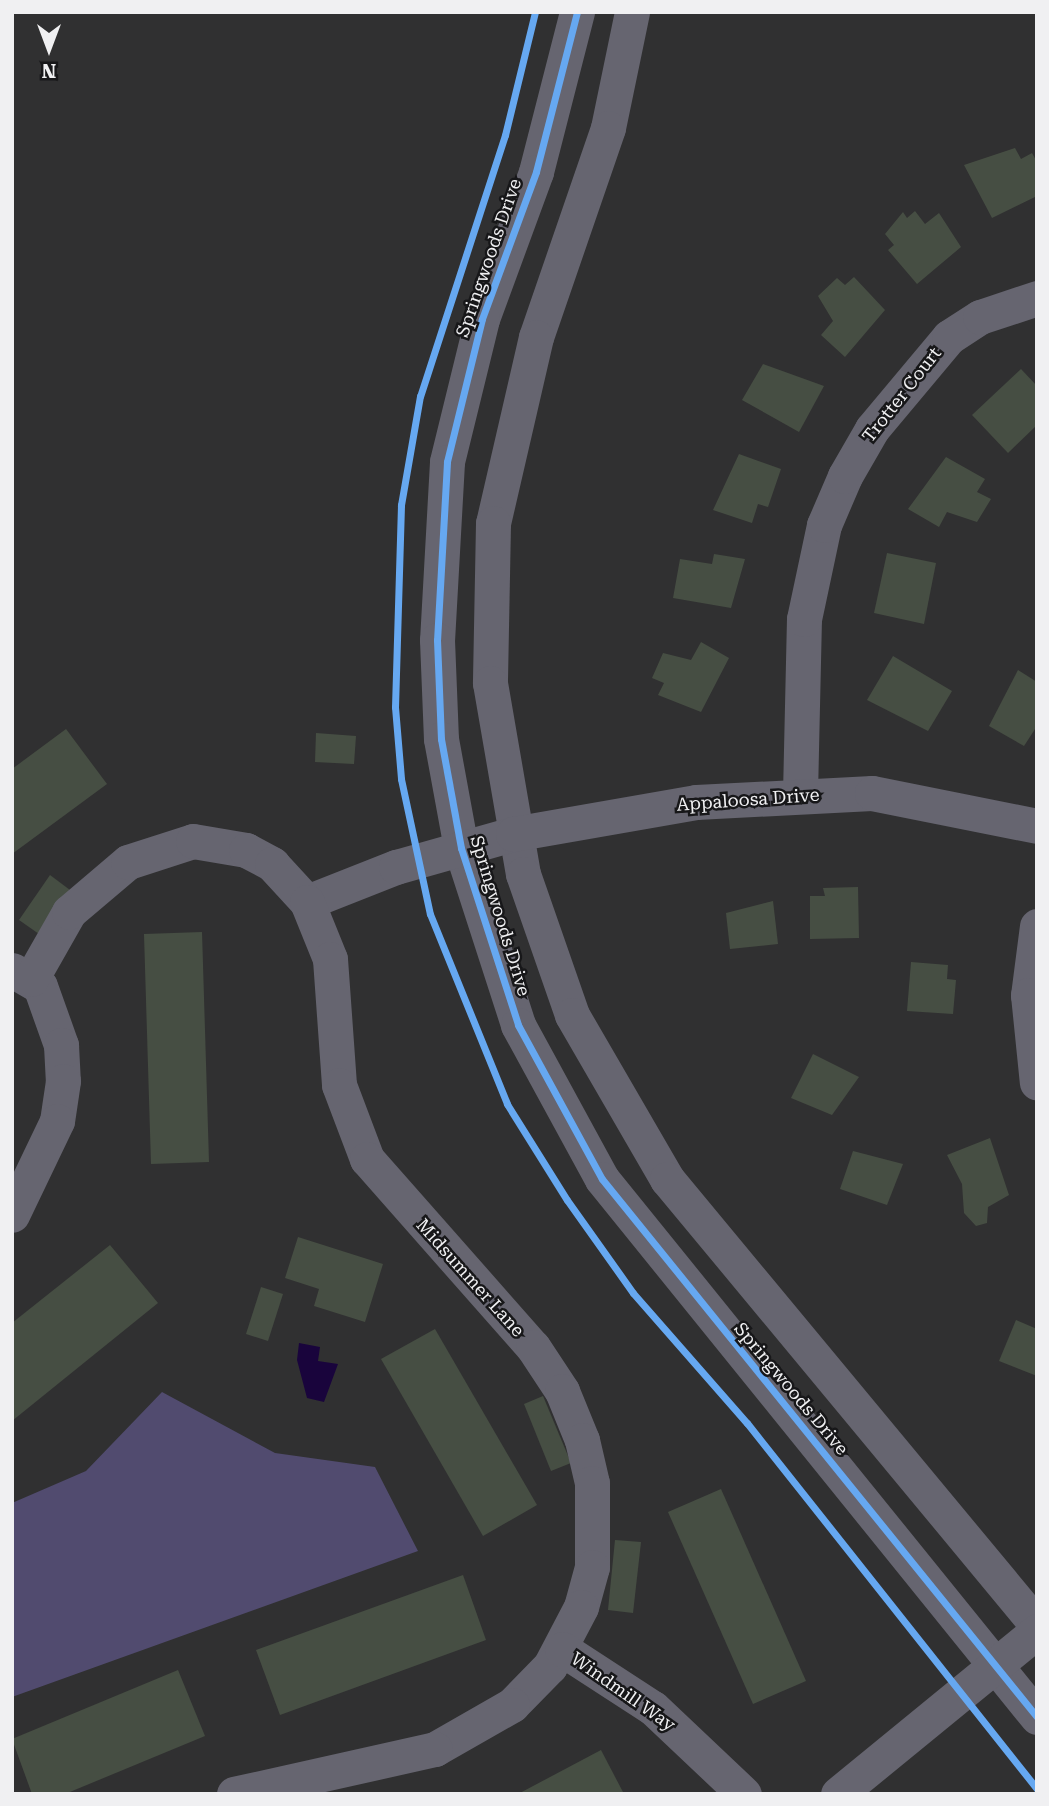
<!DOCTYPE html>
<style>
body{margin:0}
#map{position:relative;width:1049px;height:1806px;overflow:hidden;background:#303031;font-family:"Roboto Serif",serif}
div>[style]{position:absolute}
.green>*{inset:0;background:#514b6f}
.water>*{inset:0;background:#19043c}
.building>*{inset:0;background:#464e43}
.minor>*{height:35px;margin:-17.5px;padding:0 17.5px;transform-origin:17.5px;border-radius:17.5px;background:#666570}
.cycleway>*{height:7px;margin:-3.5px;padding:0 3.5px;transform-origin:3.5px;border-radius:3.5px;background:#66a8f1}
span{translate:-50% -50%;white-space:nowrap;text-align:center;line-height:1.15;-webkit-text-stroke:5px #171719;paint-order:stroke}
.street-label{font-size:18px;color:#f0f0f2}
.frame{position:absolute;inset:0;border:14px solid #f0f0f2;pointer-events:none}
.north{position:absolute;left:14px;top:14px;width:70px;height:70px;-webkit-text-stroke:5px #171719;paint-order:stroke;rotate:180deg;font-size:19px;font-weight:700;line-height:28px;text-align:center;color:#f0f0f2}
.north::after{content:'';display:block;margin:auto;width:24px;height:32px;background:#f0f0f2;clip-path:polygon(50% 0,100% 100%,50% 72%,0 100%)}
</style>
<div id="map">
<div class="green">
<div style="clip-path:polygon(162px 1392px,275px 1453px,375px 1467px,418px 1551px,12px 1697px,12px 1503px,86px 1471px)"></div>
</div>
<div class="water">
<div style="clip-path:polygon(299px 1343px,320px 1347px,318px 1361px,338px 1364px,324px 1402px,307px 1398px,297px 1360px)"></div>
</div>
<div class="building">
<div style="clip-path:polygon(1015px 148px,1021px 159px,1032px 153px,1037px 162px,1037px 196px,992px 218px,964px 165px)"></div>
<div style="clip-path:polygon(915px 211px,925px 224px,939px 213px,961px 247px,917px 284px,888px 250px,894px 245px,885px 234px,903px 212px,907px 218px)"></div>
<div style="clip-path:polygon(854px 277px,885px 310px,845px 357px,821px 335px,833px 321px,818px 296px,837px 278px,845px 285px)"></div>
<div style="clip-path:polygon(763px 364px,824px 386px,799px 432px,742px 400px)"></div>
<div style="clip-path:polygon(1021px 369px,1037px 386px,1037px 425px,1008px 453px,972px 415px)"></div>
<div style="clip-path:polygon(739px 454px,781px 469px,768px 507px,758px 504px,752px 523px,713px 510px)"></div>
<div style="clip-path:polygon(946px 457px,985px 479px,977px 492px,991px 499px,977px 522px,947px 512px,939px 527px,908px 509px)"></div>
<div style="clip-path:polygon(887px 553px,936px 563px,924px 624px,874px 613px)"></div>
<div style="clip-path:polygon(714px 554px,745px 559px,731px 608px,673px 598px,680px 559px,712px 564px)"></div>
<div style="clip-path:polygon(701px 642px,729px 658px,701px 712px,658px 695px,664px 683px,652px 678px,663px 653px,691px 660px)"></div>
<div style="clip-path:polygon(893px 656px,952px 691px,928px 731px,867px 700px)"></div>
<div style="clip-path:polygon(1018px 670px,1037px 682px,1037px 726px,1024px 746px,989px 726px)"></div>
<div style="clip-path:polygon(66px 729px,107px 784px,12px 854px,12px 769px)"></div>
<div style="clip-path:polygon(316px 733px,356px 736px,354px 764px,315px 762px)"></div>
<div style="clip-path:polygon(50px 875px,70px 890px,39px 934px,19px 920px)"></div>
<div style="clip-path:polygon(858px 887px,859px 938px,810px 939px,810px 896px,825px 896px,823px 888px)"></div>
<div style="clip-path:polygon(773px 901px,778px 944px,730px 949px,726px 913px)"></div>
<div style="clip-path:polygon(202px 932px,209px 1162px,151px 1164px,144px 934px)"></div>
<div style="clip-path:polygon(911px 962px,948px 965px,947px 979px,956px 980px,953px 1014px,907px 1011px)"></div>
<div style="clip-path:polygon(813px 1054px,859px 1077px,832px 1115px,791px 1098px)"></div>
<div style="clip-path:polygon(990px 1138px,1009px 1195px,988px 1207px,987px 1223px,976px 1226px,964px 1213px,962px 1184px,947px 1155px)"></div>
<div style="clip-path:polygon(853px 1151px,903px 1164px,887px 1205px,840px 1189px)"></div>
<div style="clip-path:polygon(298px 1237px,383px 1264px,365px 1322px,314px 1306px,319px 1289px,285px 1278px)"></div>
<div style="clip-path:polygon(110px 1245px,158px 1303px,12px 1421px,12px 1323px)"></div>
<div style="clip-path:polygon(261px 1287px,283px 1294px,268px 1341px,246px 1334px)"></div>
<div style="clip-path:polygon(1016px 1320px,1037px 1329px,1037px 1376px,999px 1361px)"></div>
<div style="clip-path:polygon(435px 1329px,537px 1505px,483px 1536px,381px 1359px)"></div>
<div style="clip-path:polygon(543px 1396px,571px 1463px,551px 1471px,524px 1404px)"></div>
<div style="clip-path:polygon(721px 1489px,806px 1681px,753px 1704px,668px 1512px)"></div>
<div style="clip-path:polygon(615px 1540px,641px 1542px,633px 1613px,608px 1610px)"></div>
<div style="clip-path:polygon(463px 1575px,486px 1640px,280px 1715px,256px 1650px)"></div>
<div style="clip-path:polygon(178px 1670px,205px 1736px,65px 1794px,32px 1794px,12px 1739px)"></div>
<div style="clip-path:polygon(601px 1750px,624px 1794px,518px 1794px)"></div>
</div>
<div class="minor">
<div style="left:577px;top:12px;width:165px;rotate:104.4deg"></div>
<div style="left:536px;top:172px;width:157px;rotate:110.2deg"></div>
<div style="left:482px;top:319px;width:147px;rotate:103.8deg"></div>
<div style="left:447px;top:462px;width:178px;rotate:93.2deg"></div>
<div style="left:437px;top:640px;width:99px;rotate:87.7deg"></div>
<div style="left:441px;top:739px;width:111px;rotate:79.6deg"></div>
<div style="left:461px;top:848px;width:186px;rotate:72.1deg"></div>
<div style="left:518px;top:1025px;width:175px;rotate:61.4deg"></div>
<div style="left:602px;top:1179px;width:692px;rotate:51.04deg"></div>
<div style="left:632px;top:12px;width:118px;rotate:101.7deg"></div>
<div style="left:608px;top:128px;width:221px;rotate:109deg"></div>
<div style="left:536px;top:337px;width:191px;rotate:103deg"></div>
<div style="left:493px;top:523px;width:160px;rotate:91.1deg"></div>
<div style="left:490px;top:683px;width:194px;rotate:80.2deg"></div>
<div style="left:523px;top:874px;width:149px;rotate:70.8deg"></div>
<div style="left:572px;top:1015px;width:190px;rotate:59.9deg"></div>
<div style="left:667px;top:1179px;width:579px;rotate:50.32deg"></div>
<div style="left:800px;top:794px;width:175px;rotate:-88.7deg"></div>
<div style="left:804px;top:619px;width:96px;rotate:-78deg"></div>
<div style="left:824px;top:525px;width:53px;rotate:-66.8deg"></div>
<div style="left:845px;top:476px;width:54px;rotate:-60.1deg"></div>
<div style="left:872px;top:429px;width:120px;rotate:-50.1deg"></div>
<div style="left:949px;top:337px;width:37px;rotate:-33deg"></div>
<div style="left:980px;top:317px;width:60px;rotate:-18.4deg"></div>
<div style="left:307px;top:902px;width:96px;rotate:-21.5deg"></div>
<div style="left:396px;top:867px;width:122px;rotate:-15.8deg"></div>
<div style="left:513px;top:834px;width:186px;rotate:-9.9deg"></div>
<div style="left:696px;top:802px;width:176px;rotate:-2.9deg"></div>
<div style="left:872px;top:793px;width:168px;rotate:11.3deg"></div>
<div style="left:1037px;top:926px;width:70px;rotate:97.4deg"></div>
<div style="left:1028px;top:995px;width:88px;rotate:84.2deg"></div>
<div style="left:12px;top:970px;width:32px;rotate:30deg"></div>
<div style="left:40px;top:986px;width:63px;rotate:70.4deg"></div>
<div style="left:61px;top:1045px;width:36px;rotate:87deg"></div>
<div style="left:63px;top:1081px;width:40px;rotate:98.5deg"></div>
<div style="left:57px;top:1121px;width:104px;rotate:115.6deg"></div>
<div style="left:31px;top:979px;width:77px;rotate:-60.4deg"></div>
<div style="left:69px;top:912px;width:77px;rotate:-40.3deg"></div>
<div style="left:128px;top:862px;width:68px;rotate:-17.9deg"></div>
<div style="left:193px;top:841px;width:54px;rotate:9.6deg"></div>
<div style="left:246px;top:850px;width:30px;rotate:28deg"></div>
<div style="left:272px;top:864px;width:52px;rotate:47.4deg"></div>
<div style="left:307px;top:902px;width:61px;rotate:68deg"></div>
<div style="left:330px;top:959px;width:126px;rotate:85.9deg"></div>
<div style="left:339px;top:1085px;width:79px;rotate:69.3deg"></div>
<div style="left:367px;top:1159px;width:251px;rotate:48.6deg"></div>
<div style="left:533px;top:1347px;width:53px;rotate:56.6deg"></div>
<div style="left:562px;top:1391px;width:53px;rotate:67.8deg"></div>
<div style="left:582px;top:1440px;width:44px;rotate:76.9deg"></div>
<div style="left:592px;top:1483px;width:84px;rotate:90deg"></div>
<div style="left:592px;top:1567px;width:41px;rotate:105.4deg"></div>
<div style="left:581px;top:1607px;width:67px;rotate:117.7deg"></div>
<div style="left:550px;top:1666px;width:54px;rotate:134.3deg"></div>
<div style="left:512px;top:1705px;width:89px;rotate:150.3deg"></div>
<div style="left:435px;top:1749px;width:206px;rotate:167.4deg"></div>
<div style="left:562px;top:1649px;width:108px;rotate:33deg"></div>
<div style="left:653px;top:1708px;width:125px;rotate:43.4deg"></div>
<div style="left:838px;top:1794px;width:257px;rotate:-39.3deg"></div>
</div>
<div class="cycleway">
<div style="left:535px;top:12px;width:127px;rotate:103.7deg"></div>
<div style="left:505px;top:135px;width:274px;rotate:108deg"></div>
<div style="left:420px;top:396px;width:111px;rotate:99.9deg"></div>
<div style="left:401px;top:505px;width:202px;rotate:91.7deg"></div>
<div style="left:395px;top:707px;width:72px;rotate:85.2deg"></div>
<div style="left:401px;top:779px;width:138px;rotate:77.9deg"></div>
<div style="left:430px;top:914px;width:205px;rotate:67.9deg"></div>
<div style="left:507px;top:1104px;width:113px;rotate:58deg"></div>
<div style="left:567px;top:1200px;width:114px;rotate:54.6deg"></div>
<div style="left:633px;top:1293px;width:173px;rotate:48.8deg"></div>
<div style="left:747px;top:1423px;width:467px;rotate:51.6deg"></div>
<div style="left:577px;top:12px;width:165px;rotate:104.4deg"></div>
<div style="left:536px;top:172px;width:157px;rotate:110.2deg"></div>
<div style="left:482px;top:319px;width:147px;rotate:103.8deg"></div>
<div style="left:447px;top:462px;width:178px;rotate:93.2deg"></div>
<div style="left:437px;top:640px;width:99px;rotate:87.7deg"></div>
<div style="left:441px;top:739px;width:111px;rotate:79.6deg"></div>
<div style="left:461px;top:848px;width:186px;rotate:72.1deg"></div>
<div style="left:518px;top:1025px;width:175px;rotate:61.4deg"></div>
<div style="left:602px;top:1179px;width:692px;rotate:51.04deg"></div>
</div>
<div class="street-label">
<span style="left:489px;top:258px;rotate:-71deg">Springwoods Drive</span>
<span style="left:902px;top:395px;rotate:-52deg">Trotter Court</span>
<span style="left:748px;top:800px;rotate:-4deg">Appaloosa Drive</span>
<span style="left:500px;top:916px;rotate:73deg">Springwoods Drive</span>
<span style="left:470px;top:1278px;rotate:48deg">Midsummer Lane</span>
<span style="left:791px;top:1389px;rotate:50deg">Springwoods Drive</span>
<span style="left:623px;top:1692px;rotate:35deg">Windmill Way</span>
</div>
<div class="frame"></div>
<div class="north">N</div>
</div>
